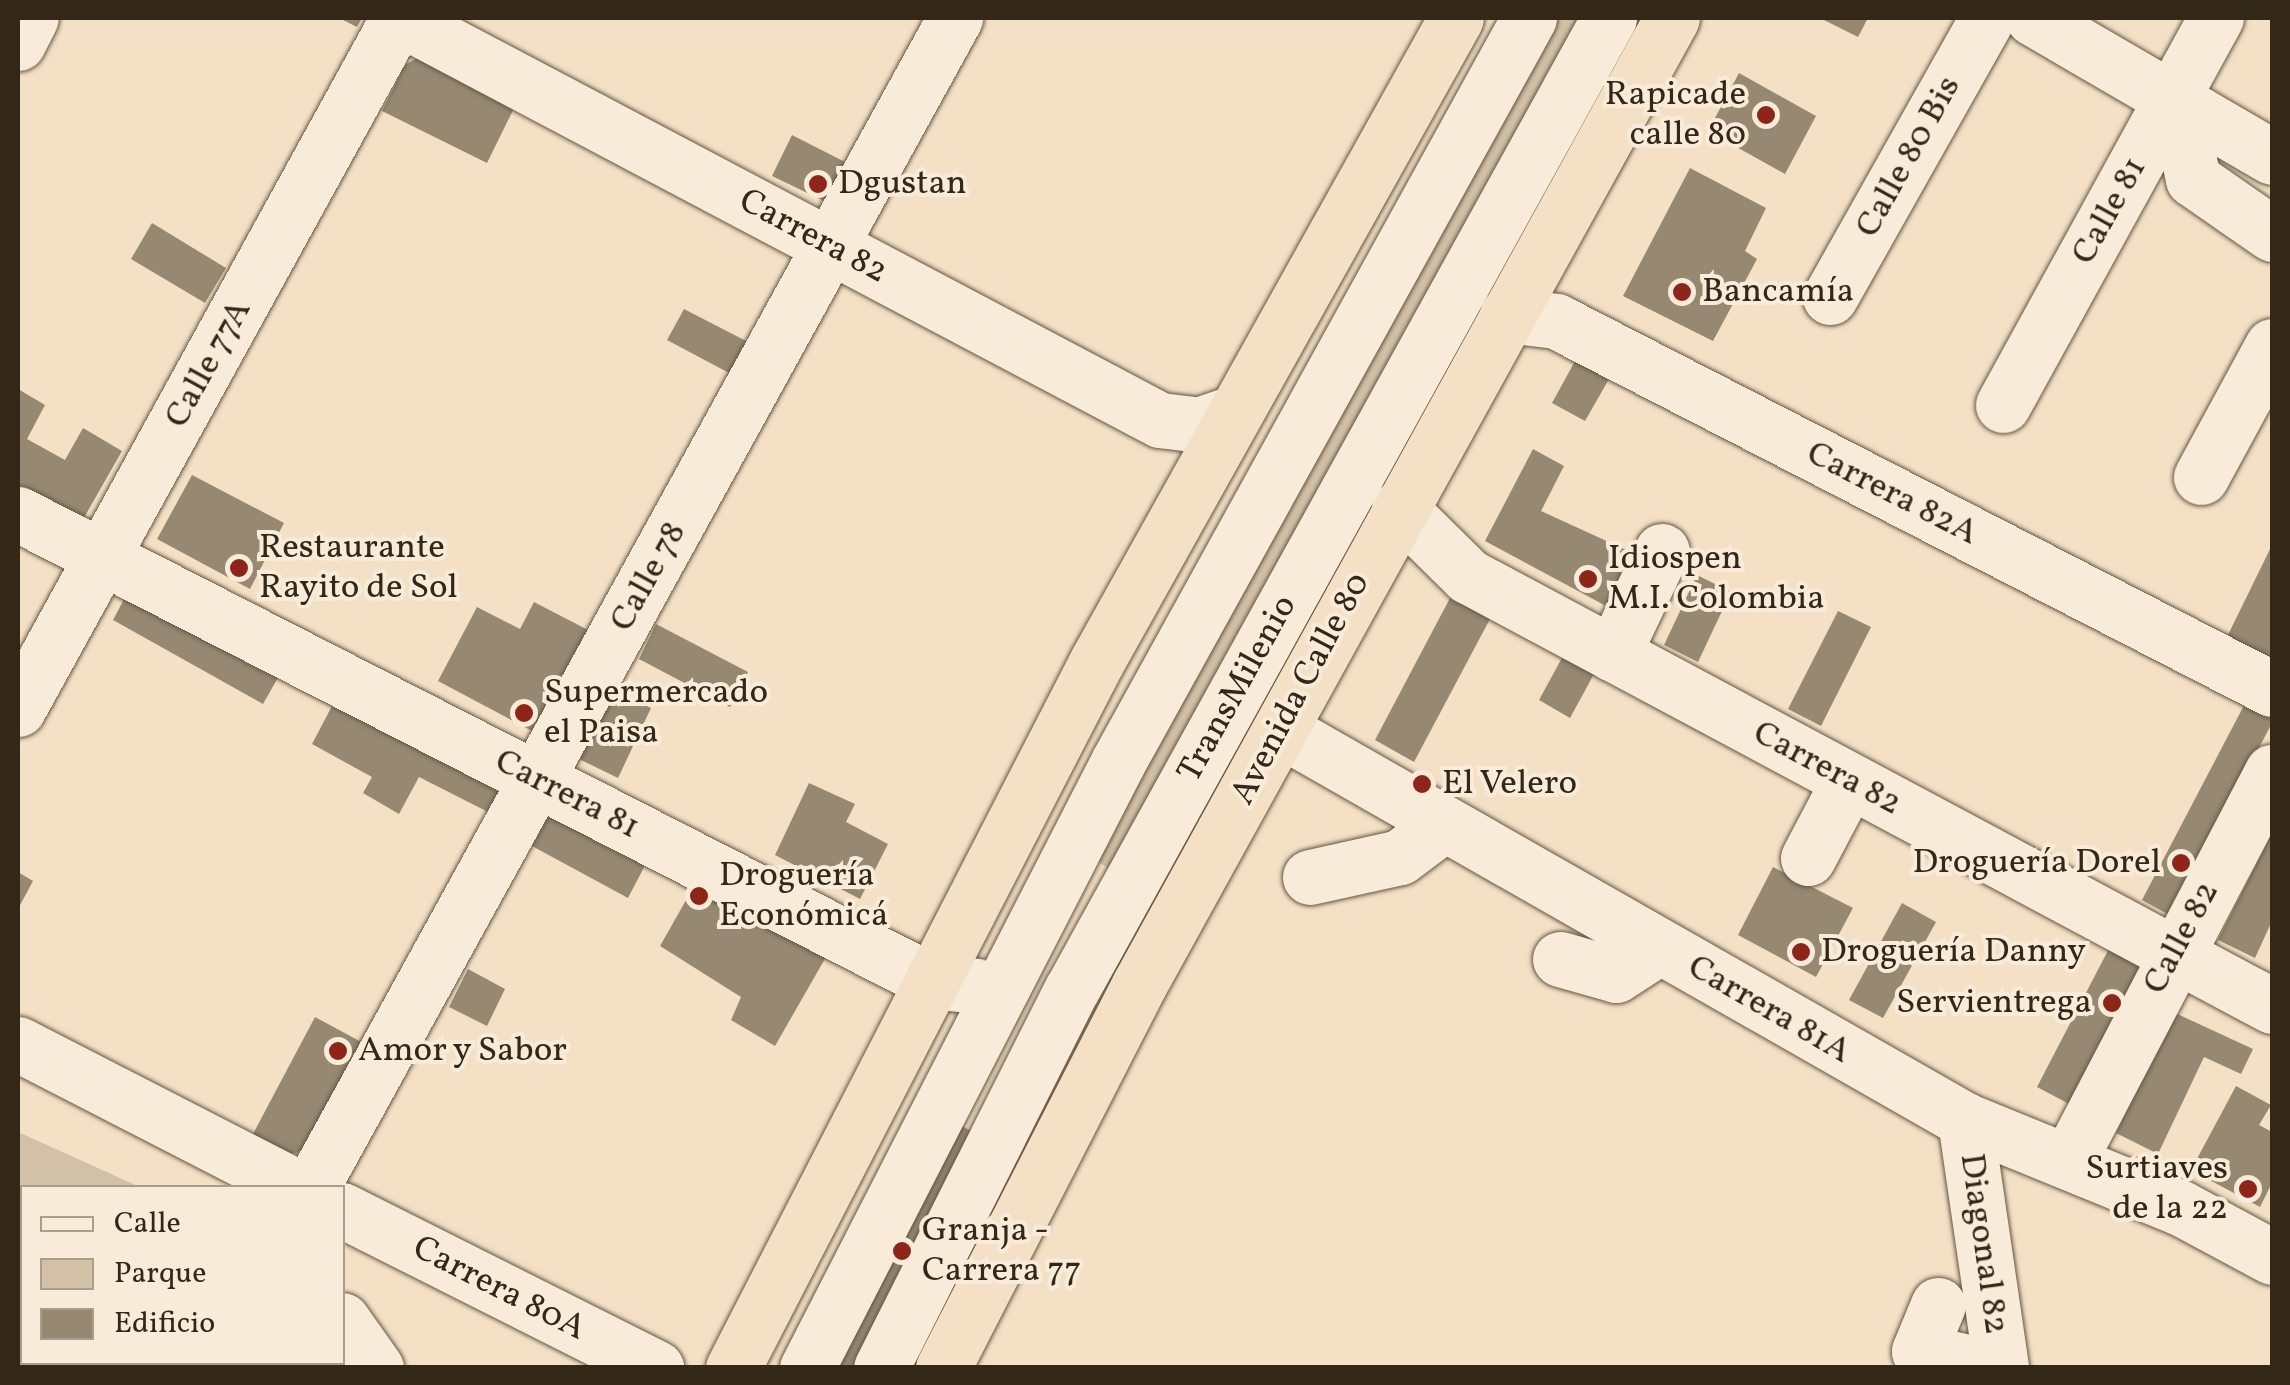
<!DOCTYPE html>
<meta charset="utf-8">
<style>
body{margin:0}
#map{position:relative;width:2290px;height:1385px;overflow:hidden;background:#f4e0c4;font-family:Vollkorn,serif}
div>[style]{position:absolute}
.green>*{inset:0;background:#d3c1a7}
.building>*{inset:0;background:#978871}
.roads{filter:drop-shadow(0 0 2px #635643) drop-shadow(0 0 2px #635643)}
.minor>*{height:55px;margin:-27.5px;padding:0 27.5px;transform-origin:27.5px;border-radius:27.5px;background:#f8ebd9}
.highway>*{height:55px;margin:-27.5px;padding:0 27.5px;transform-origin:27.5px;border-radius:27.5px;background:#f4e0c4}
.dots>*{width:28px;height:28px;translate:-50% -50%;box-sizing:border-box;border:5px solid #f8ebd9;border-radius:50%}
span{translate:-50% -50%;white-space:nowrap;text-align:center;line-height:1.15;-webkit-text-stroke:8px #f8ebd9;paint-order:stroke}
.poi-label{font-size:35px;color:#332818}
.right{translate:-100% -50%;text-align:right}
.left{translate:0 -50%;text-align:left}
.street-label{font-size:35px;color:#332818}
.frame{position:absolute;inset:0;border:20px solid #332818;pointer-events:none}
.legend{position:absolute;left:20px;top:1185px;width:325px;height:180px;box-sizing:border-box;background:#f8ebd9;border:2px solid #a99d8c;margin:0;padding:12px 18px;list-style:none;font-size:30px;color:#332818}
.legend li{display:flex;align-items:center;gap:20px;height:50px}
.legend b{width:50px;border:2px solid #a99d8c}
</style>
<div id="map">
<div class="green">
<div style="clip-path:polygon(1556px 18px,1584px 18px,1113px 872px,1092px 857px)"></div>
<div style="clip-path:polygon(18px 1132px,140px 1187px,22px 1188px,22px 1362px,134px 1367px,18px 1367px)"></div>
</div>
<div class="building">
<div style="clip-path:polygon(339px 18px,362px 18px,357px 27px)"></div>
<div style="clip-path:polygon(1820px 18px,1868px 18px,1858px 37px)"></div>
<div style="clip-path:polygon(420px 56px,521px 94px,487px 163px,382px 111px,405px 65px)"></div>
<div style="clip-path:polygon(1739px 73px,1816px 116px,1785px 174px,1708px 131px)"></div>
<div style="clip-path:polygon(792px 135px,847px 163px,828px 203px,772px 176px)"></div>
<div style="clip-path:polygon(1690px 168px,1766px 208px,1745px 251px,1757px 259px,1713px 341px,1623px 296px)"></div>
<div style="clip-path:polygon(152px 223px,226px 268px,205px 303px,131px 259px)"></div>
<div style="clip-path:polygon(684px 309px,748px 342px,731px 374px,667px 340px)"></div>
<div style="clip-path:polygon(1575px 361px,1609px 379px,1585px 421px,1552px 403px)"></div>
<div style="clip-path:polygon(18px 389px,45px 405px,27px 439px,65px 460px,83px 428px,122px 451px,81px 523px,18px 487px)"></div>
<div style="clip-path:polygon(1533px 449px,1564px 466px,1541px 511px,1635px 554px,1606px 606px,1485px 541px)"></div>
<div style="clip-path:polygon(192px 475px,284px 523px,250px 589px,157px 539px)"></div>
<div style="clip-path:polygon(2272px 545px,2272px 668px,2224px 643px)"></div>
<div style="clip-path:polygon(1697px 575px,1731px 592px,1698px 662px,1664px 645px)"></div>
<div style="clip-path:polygon(1459px 581px,1499px 602px,1414px 762px,1375px 740px)"></div>
<div style="clip-path:polygon(132px 584px,284px 667px,263px 704px,113px 620px)"></div>
<div style="clip-path:polygon(534px 602px,588px 630px,534px 732px,438px 681px,477px 607px,520px 629px)"></div>
<div style="clip-path:polygon(1838px 611px,1871px 627px,1821px 726px,1788px 709px)"></div>
<div style="clip-path:polygon(656px 624px,748px 672px,730px 707px,639px 659px)"></div>
<div style="clip-path:polygon(1569px 645px,1600px 663px,1570px 718px,1539px 700px)"></div>
<div style="clip-path:polygon(342px 687px,508px 777px,490px 813px,419px 777px,399px 814px,363px 793px,372px 777px,312px 744px)"></div>
<div style="clip-path:polygon(609px 688px,651px 708px,618px 778px,577px 758px)"></div>
<div style="clip-path:polygon(2251px 692px,2272px 704px,2272px 723px,2171px 916px,2142px 900px)"></div>
<div style="clip-path:polygon(809px 783px,855px 804px,846px 822px,888px 844px,860px 899px,775px 855px)"></div>
<div style="clip-path:polygon(552px 809px,651px 854px,628px 898px,532px 846px)"></div>
<div style="clip-path:polygon(2272px 833px,2272px 921px,2255px 958px,2218px 940px)"></div>
<div style="clip-path:polygon(1773px 867px,1853px 908px,1816px 977px,1738px 935px)"></div>
<div style="clip-path:polygon(18px 872px,33px 881px,18px 909px)"></div>
<div style="clip-path:polygon(698px 879px,834px 943px,775px 1046px,731px 1020px,741px 997px,660px 946px)"></div>
<div style="clip-path:polygon(1902px 903px,1936px 922px,1883px 1018px,1849px 1000px)"></div>
<div style="clip-path:polygon(2115px 937px,2147px 964px,2073px 1106px,2037px 1087px)"></div>
<div style="clip-path:polygon(468px 969px,505px 989px,487px 1026px,449px 1007px)"></div>
<div style="clip-path:polygon(2173px 1012px,2253px 1049px,2241px 1074px,2204px 1057px,2158px 1154px,2116px 1133px)"></div>
<div style="clip-path:polygon(315px 1017px,365px 1044px,309px 1150px,290px 1154px,253px 1134px)"></div>
<div style="clip-path:polygon(2236px 1086px,2271px 1105px,2259px 1125px,2272px 1132px,2272px 1183px,2260px 1207px,2191px 1170px)"></div>
<div style="clip-path:polygon(952px 1121px,977px 1134px,858px 1368px,827px 1368px)"></div>
<div style="clip-path:polygon(249px 1362px,304px 1362px,247px 1368px)"></div>
</div>
<div class="roads">
<div class="minor">
<div style="left:399px;top:18px;width:861px;rotate:27.85deg"></div>
<div style="left:1160px;top:420px;width:38px;rotate:7deg"></div>
<div style="left:1198px;top:425px;width:37px;rotate:-19deg"></div>
<div style="left:2033px;top:18px;width:276px;rotate:30.2deg"></div>
<div style="left:18px;top:43px;width:28px;rotate:-63deg"></div>
<div style="left:2198px;top:114px;width:34px;rotate:111deg"></div>
<div style="left:2186px;top:146px;width:34px;rotate:78deg"></div>
<div style="left:2193px;top:179px;width:96px;rotate:34.8deg"></div>
<div style="left:1830px;top:297px;width:320px;rotate:-60.6deg"></div>
<div style="left:1507px;top:315px;width:49px;rotate:7deg"></div>
<div style="left:1556px;top:321px;width:805px;rotate:27.2deg"></div>
<div style="left:2003px;top:405px;width:442px;rotate:-61.2deg"></div>
<div style="left:2201px;top:477px;width:149px;rotate:-61.5deg"></div>
<div style="left:1399px;top:508px;width:97px;rotate:44.6deg"></div>
<div style="left:1468px;top:576px;width:912px;rotate:28.14deg"></div>
<div style="left:18px;top:514px;width:1026px;rotate:27.09deg"></div>
<div style="left:931px;top:981px;width:46px;rotate:6.2deg"></div>
<div style="left:1613px;top:654px;width:114px;rotate:-64.6deg"></div>
<div style="left:18px;top:709px;width:789px;rotate:-61.19deg"></div>
<div style="left:1281px;top:730px;width:787px;rotate:29.69deg"></div>
<div style="left:1965px;top:1120px;width:233px;rotate:22.2deg"></div>
<div style="left:2181px;top:1208px;width:103px;rotate:28.3deg"></div>
<div style="left:1808px;top:858px;width:86px;rotate:-62.2deg"></div>
<div style="left:1310px;top:877px;width:92px;rotate:-12.5deg"></div>
<div style="left:1400px;top:857px;width:55px;rotate:-36.9deg"></div>
<div style="left:1560px;top:959px;width:58px;rotate:15.9deg"></div>
<div style="left:1616px;top:975px;width:51px;rotate:-33.1deg"></div>
<div style="left:18px;top:1044px;width:315px;rotate:27.2deg"></div>
<div style="left:1965px;top:1120px;width:251px;rotate:81.7deg"></div>
<div style="left:2069px;top:1160px;width:438px;rotate:-62.4deg"></div>
<div style="left:311px;top:1188px;width:1336px;rotate:-61.17deg"></div>
<div style="left:342px;top:1210px;width:352px;rotate:26.7deg"></div>
<div style="left:1938px;top:1305px;width:50px;rotate:112.4deg"></div>
<div style="left:1919px;top:1351px;width:78px;rotate:12.6deg"></div>
<div style="left:342px;top:1320px;width:59px;rotate:54.7deg"></div>
<div style="left:216px;top:1368px;width:6px;rotate:-72deg"></div>
<div style="left:807px;top:1368px;width:681px;rotate:-62.83deg"></div>
<div style="left:1118px;top:762px;width:850px;rotate:-61.08deg"></div>
<div style="left:881px;top:1368px;width:424px;rotate:-63.3deg"></div>
<div style="left:1072px;top:989px;width:1110px;rotate:-61.06deg"></div>
</div>
<div class="highway">
<div style="left:733px;top:1368px;width:795px;rotate:-62.76deg"></div>
<div style="left:1097px;top:661px;width:736px;rotate:-60.82deg"></div>
<div style="left:943px;top:1368px;width:430px;rotate:-62.9deg"></div>
<div style="left:1139px;top:985px;width:1104px;rotate:-61.14deg"></div>
</div>
</div>
<div class="dots">
<div style="left:1766px;top:115px;background:#8f2418"></div>
<div style="left:818px;top:184px;background:#8f2418"></div>
<div style="left:1682px;top:292px;background:#8f2418"></div>
<div style="left:239px;top:568px;background:#8f2418"></div>
<div style="left:1588px;top:579px;background:#8f2418"></div>
<div style="left:524px;top:713px;background:#8f2418"></div>
<div style="left:1422px;top:784px;background:#8f2418"></div>
<div style="left:2181px;top:863px;background:#8f2418"></div>
<div style="left:699px;top:896px;background:#8f2418"></div>
<div style="left:1801px;top:952px;background:#8f2418"></div>
<div style="left:2112px;top:1003px;background:#8f2418"></div>
<div style="left:338px;top:1051px;background:#8f2418"></div>
<div style="left:2248px;top:1189px;background:#8f2418"></div>
<div style="left:902px;top:1251px;background:#8f2418"></div>
</div>
<div class="poi-label">
<span class="right" style="left:1746px;top:115px">Rapicade<br>calle 80</span>
<span class="left" style="left:838px;top:184px">Dgustan</span>
<span class="left" style="left:1702px;top:292px">Bancamía</span>
<span class="left" style="left:259px;top:568px">Restaurante<br>Rayito de Sol</span>
<span class="left" style="left:1608px;top:579px">Idiospen<br>M.I. Colombia</span>
<span class="left" style="left:544px;top:713px">Supermercado<br>el Paisa</span>
<span class="left" style="left:1442px;top:784px">El Velero</span>
<span class="right" style="left:2161px;top:863px">Droguería Dorel</span>
<span class="left" style="left:719px;top:896px">Droguería<br>Económicá</span>
<span class="left" style="left:1821px;top:952px">Droguería Danny</span>
<span class="right" style="left:2092px;top:1003px">Servientrega</span>
<span class="left" style="left:358px;top:1051px">Amor y Sabor</span>
<span class="right" style="left:2228px;top:1189px">Surtiaves<br>de la 22</span>
<span class="left" style="left:922px;top:1251px">Granja -<br>Carrera 77</span>
</div>
<div class="street-label">
<span style="left:1909px;top:157px;rotate:-61deg">Calle 80 Bis</span>
<span style="left:2110px;top:211px;rotate:-61deg">Calle 81</span>
<span style="left:813px;top:237px;rotate:28deg">Carrera 82</span>
<span style="left:209px;top:364px;rotate:-61deg">Calle 77A</span>
<span style="left:1892px;top:494px;rotate:27deg">Carrera 82A</span>
<span style="left:649px;top:577px;rotate:-61deg">Calle 78</span>
<span style="left:1238px;top:689px;rotate:-61deg">TransMilenio</span>
<span style="left:1301px;top:689px;rotate:-62deg">Avenida Calle 80</span>
<span style="left:1827px;top:769px;rotate:28deg">Carrera 82</span>
<span style="left:567px;top:795px;rotate:27deg">Carrera 81</span>
<span style="left:2182px;top:938px;rotate:-62deg">Calle 82</span>
<span style="left:1769px;top:1010px;rotate:30deg">Carrera 81A</span>
<span style="left:1983px;top:1244px;rotate:82deg">Diagonal 82</span>
<span style="left:499px;top:1289px;rotate:27deg">Carrera 80A</span>
</div>
<div class="frame"></div>
<ul class="legend">
<li><b style="height:12px;background:#f8ebd9"></b>Calle</li>
<li><b style="height:28px;background:#d3c1a7"></b>Parque</li>
<li><b style="height:28px;background:#978871"></b>Edificio</li>
</ul>
</div>
